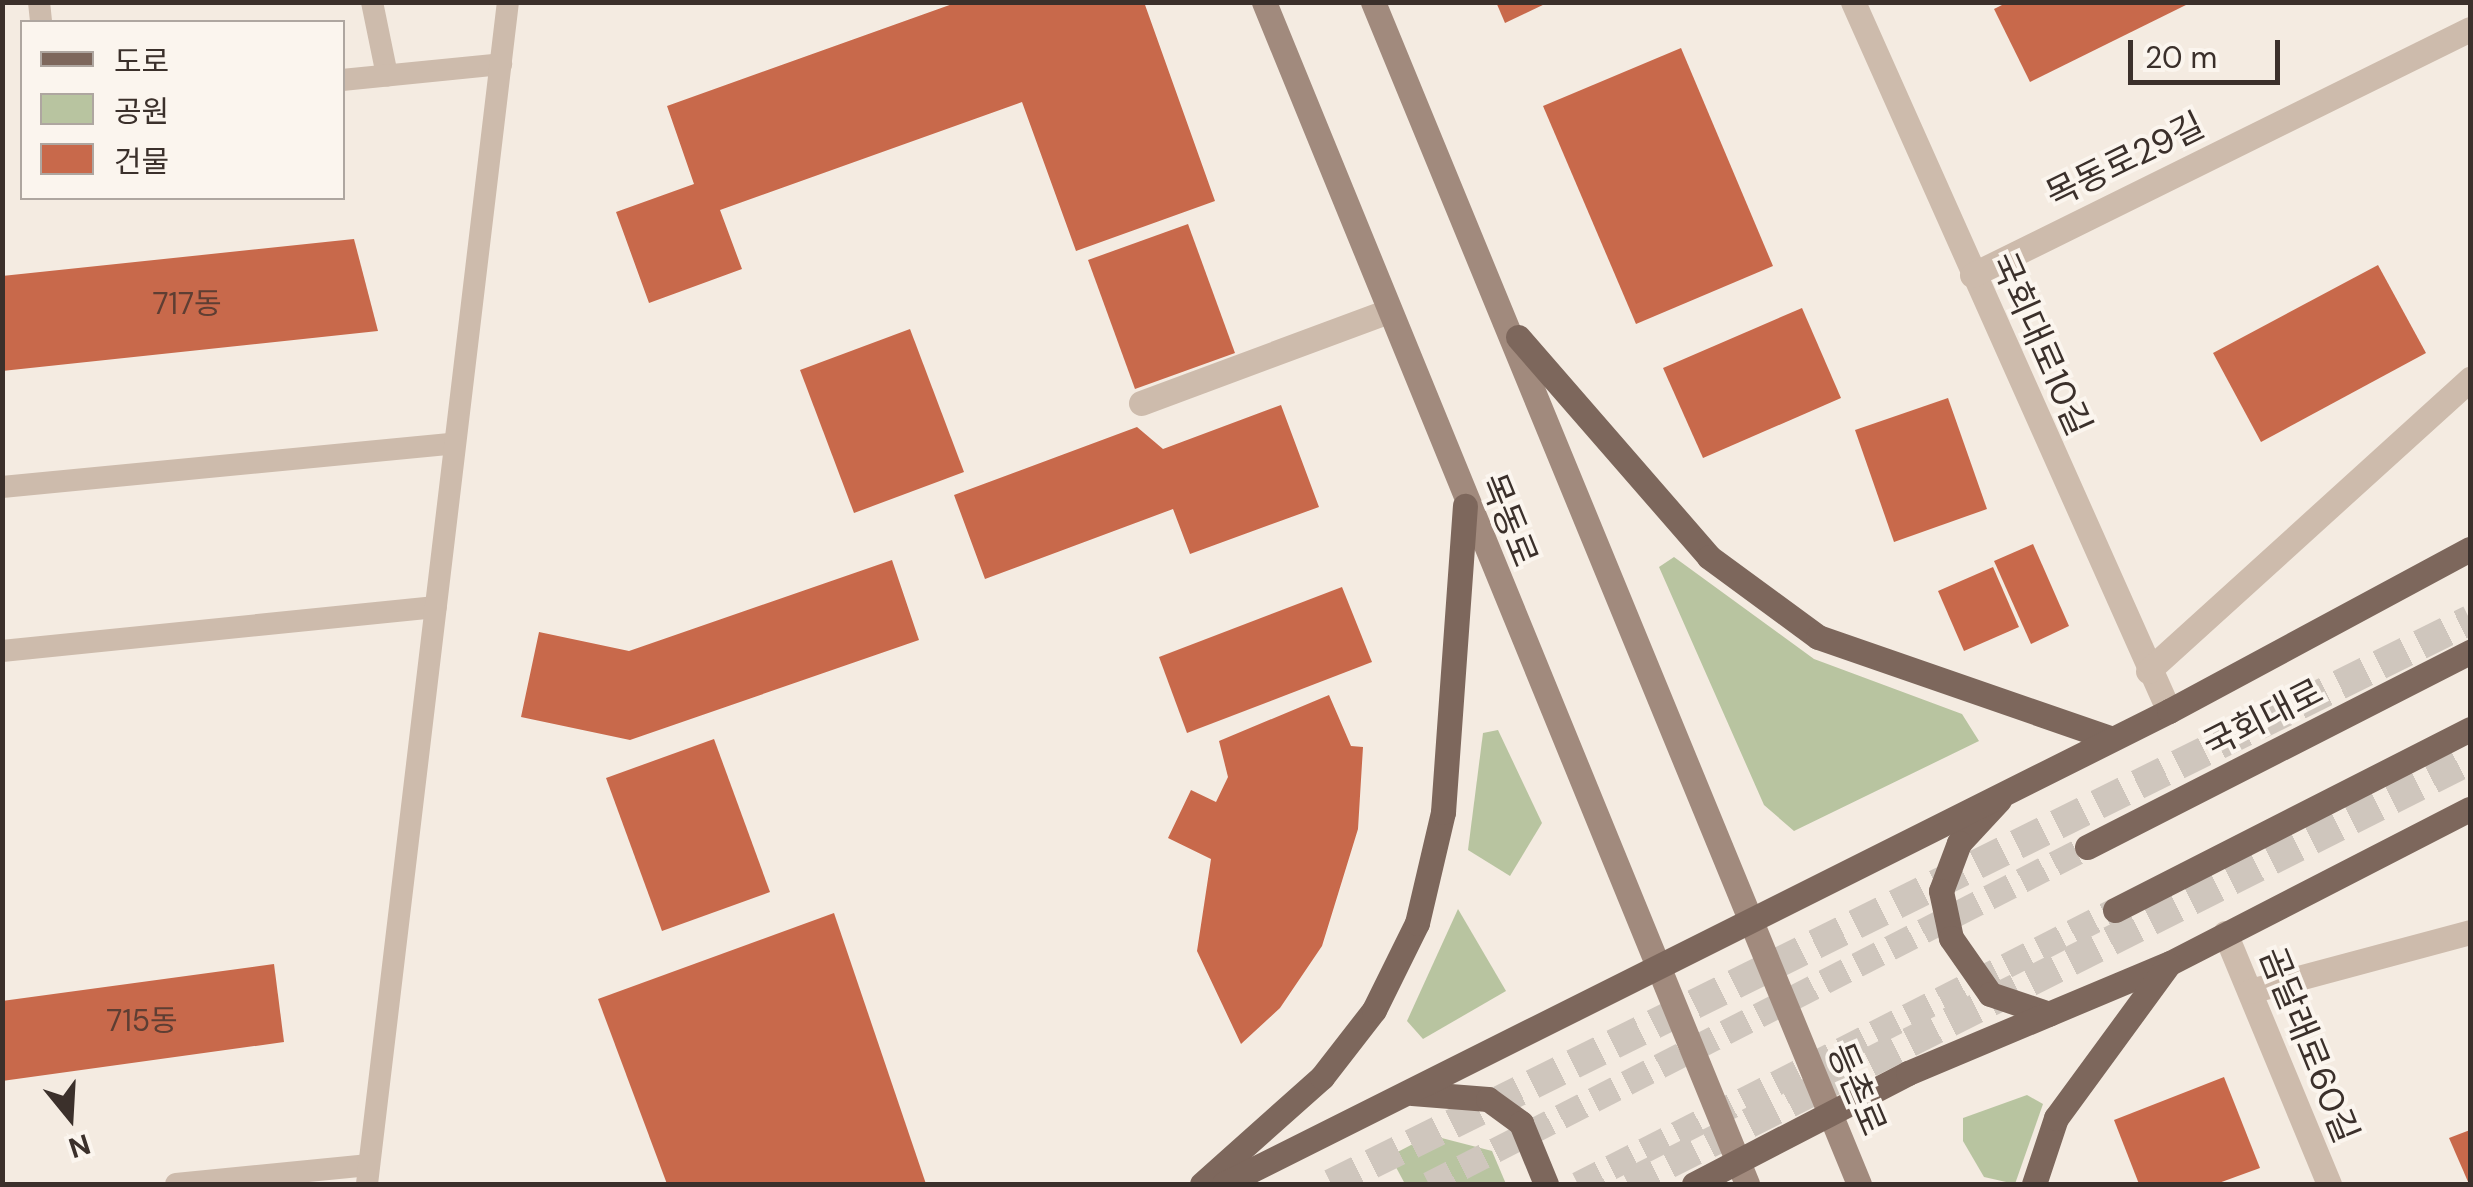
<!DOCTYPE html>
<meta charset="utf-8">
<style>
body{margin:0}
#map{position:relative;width:2473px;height:1187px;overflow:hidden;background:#f4ebe1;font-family:"DM Sans","Noto Sans KR",sans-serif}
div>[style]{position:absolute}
.green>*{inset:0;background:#b8c4a0}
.building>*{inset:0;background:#c8694b}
.primary-tunnel>*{height:25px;margin-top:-12.5px;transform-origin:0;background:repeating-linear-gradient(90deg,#cfc6bd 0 25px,transparent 0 37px)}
.highway-tunnel>*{height:30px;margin-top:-15px;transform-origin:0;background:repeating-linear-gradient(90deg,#cfc6bd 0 30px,transparent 0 45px)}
.lane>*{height:22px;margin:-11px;padding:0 11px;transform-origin:11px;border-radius:11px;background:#cdbbac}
.street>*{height:25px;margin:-12.5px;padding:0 12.5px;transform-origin:12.5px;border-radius:12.5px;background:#cdbbac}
.secondary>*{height:25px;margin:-12.5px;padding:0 12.5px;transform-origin:12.5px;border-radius:12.5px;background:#a18a7d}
.primary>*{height:25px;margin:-12.5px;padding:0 12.5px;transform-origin:12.5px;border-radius:12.5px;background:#7d675c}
span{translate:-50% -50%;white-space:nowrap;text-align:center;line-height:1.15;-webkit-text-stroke:8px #fbf5ee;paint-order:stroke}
.number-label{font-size:30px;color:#5e3e33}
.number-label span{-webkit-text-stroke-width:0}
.street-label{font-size:35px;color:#3b302b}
.frame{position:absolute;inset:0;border:5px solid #3b302b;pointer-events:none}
.legend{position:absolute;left:20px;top:20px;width:325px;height:180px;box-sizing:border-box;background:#fbf5ee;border:2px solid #aea6a0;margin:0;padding:12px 18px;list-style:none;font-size:30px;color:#3b302b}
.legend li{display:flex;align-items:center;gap:20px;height:50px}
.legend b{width:50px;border:2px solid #aea6a0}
.north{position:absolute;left:20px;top:1067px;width:100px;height:100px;-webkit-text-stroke:8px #fbf5ee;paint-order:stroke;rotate:162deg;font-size:28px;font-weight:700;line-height:40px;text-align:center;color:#3b302b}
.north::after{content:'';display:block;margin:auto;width:35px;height:45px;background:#3b302b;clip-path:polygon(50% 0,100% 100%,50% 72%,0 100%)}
.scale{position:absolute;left:2128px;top:40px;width:152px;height:45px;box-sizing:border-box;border:5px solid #3b302b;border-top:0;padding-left:12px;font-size:30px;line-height:35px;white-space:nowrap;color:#3b302b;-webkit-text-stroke:8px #fbf5ee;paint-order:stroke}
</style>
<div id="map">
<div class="green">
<div style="clip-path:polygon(1674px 557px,1814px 659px,1962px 714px,1979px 741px,1794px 831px,1764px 805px,1659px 567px)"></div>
<div style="clip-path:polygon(1498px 730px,1542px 823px,1510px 876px,1468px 850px,1483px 733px)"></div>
<div style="clip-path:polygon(1458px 909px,1506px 991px,1423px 1039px,1407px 1021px)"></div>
<div style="clip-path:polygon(2027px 1095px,2043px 1104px,2015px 1184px,1984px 1177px,1963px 1141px,1963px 1118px)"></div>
<div style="clip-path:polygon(1430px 1135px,1492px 1151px,1506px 1184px,1405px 1184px,1390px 1156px)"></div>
</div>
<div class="building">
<div style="clip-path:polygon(958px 2px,1144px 2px,1215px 201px,1076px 251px,1022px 102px,720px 210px,742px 269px,649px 303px,616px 212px,694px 184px,667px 106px)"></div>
<div style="clip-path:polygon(1496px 2px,1549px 2px,1505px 23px)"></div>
<div style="clip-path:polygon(2008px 2px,2192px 2px,2030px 82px,1994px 9px)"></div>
<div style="clip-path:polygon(1681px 48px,1773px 266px,1636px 324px,1543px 106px)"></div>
<div style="clip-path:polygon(1188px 224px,1235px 353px,1135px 389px,1088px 260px)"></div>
<div style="clip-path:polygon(354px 239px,378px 331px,2px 371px,2px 276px)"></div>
<div style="clip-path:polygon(2378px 265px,2426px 353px,2261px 442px,2213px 353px)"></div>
<div style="clip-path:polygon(1802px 308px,1841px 398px,1703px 458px,1663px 368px)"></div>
<div style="clip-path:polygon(910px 329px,964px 472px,854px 513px,800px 370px)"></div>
<div style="clip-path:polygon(1948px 398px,1987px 509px,1894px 542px,1855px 430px)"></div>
<div style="clip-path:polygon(1281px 405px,1319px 507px,1190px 554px,1173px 509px,985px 579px,954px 495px,1137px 427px,1163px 449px)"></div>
<div style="clip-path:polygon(2033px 544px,2069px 626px,2031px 644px,1994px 561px)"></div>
<div style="clip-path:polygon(892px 560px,919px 640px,630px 740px,521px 717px,539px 632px,629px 651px)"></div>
<div style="clip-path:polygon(1993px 567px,2019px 627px,1964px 651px,1938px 591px)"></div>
<div style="clip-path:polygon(1342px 587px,1372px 662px,1187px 733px,1159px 657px)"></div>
<div style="clip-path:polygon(1329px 695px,1351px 746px,1363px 747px,1358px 829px,1322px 946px,1280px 1008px,1241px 1044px,1197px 951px,1211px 859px,1168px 838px,1191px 790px,1216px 802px,1228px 777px,1219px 741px)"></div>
<div style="clip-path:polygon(714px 739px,770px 892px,662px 931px,606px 778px)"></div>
<div style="clip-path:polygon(834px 913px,926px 1184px,667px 1184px,598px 999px)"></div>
<div style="clip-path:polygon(274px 964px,284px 1042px,2px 1081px,2px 1001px)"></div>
<div style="clip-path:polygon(2224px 1077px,2260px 1168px,2216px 1184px,2139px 1184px,2114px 1120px)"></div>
<div style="clip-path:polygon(2470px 1130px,2470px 1184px,2469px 1184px,2449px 1138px)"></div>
</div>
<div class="primary-tunnel">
<div style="left:1429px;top:1184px;width:739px;rotate:-27.12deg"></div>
<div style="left:1578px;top:1184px;width:603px;rotate:-27.03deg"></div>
</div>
<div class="highway-tunnel">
<div style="left:1331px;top:1184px;width:1271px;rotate:-26.34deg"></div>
<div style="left:1628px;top:1184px;width:943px;rotate:-26.73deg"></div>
</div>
<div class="lane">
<div style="left:39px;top:2px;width:20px;rotate:84deg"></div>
<div style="left:372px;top:2px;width:75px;rotate:78.4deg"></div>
<div style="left:342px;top:80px;width:160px;rotate:-5.7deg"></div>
<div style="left:2px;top:487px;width:455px;rotate:-5.5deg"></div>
<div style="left:2px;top:651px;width:436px;rotate:-5.8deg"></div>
<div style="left:176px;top:1184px;width:194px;rotate:-5.6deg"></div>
<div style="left:367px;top:1184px;width:1190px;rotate:-83.2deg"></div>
</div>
<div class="street">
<div style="left:1853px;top:2px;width:776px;rotate:65.98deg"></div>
<div style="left:1972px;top:275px;width:555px;rotate:-26.29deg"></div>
<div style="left:1141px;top:403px;width:264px;rotate:-20.4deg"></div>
<div style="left:2148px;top:671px;width:435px;rotate:-42.2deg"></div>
<div style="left:2225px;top:933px;width:272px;rotate:67.5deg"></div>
<div style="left:2250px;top:991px;width:228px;rotate:-15deg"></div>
</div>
<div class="secondary">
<div style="left:1264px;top:2px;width:1277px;rotate:67.77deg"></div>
<div style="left:1373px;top:2px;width:1278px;rotate:67.65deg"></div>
</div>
<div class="primary">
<div style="left:1518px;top:337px;width:291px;rotate:49deg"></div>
<div style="left:1709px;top:557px;width:135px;rotate:36.3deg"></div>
<div style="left:1818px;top:637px;width:309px;rotate:19.1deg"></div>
<div style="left:1999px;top:800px;width:59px;rotate:132.9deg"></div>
<div style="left:1959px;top:843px;width:51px;rotate:110.6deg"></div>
<div style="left:1941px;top:891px;width:48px;rotate:78deg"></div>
<div style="left:1951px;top:938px;width:68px;rotate:55.1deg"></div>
<div style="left:1990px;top:994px;width:62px;rotate:18.7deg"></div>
<div style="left:2087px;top:847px;width:430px;rotate:-27deg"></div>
<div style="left:2115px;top:910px;width:398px;rotate:-27deg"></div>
<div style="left:1412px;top:1093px;width:76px;rotate:4.5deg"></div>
<div style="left:1488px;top:1099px;width:41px;rotate:36deg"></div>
<div style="left:1521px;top:1123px;width:66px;rotate:67.7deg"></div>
<div style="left:1202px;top:1184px;width:161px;rotate:-41.7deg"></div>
<div style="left:1322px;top:1077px;width:85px;rotate:-52.2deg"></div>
<div style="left:1374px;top:1010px;width:97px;rotate:-63.7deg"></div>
<div style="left:1417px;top:923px;width:114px;rotate:-76.8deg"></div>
<div style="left:1443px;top:812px;width:307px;rotate:-85.9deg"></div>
<div style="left:1224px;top:1184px;width:1057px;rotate:-26.59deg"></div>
<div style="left:2169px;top:711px;width:342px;rotate:-28.3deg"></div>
<div style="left:1694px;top:1184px;width:241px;rotate:-27.4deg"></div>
<div style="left:1908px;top:1073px;width:284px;rotate:-22.8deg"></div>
<div style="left:2170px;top:963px;width:337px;rotate:-27.2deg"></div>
<div style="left:2034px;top:1184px;width:70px;rotate:-71.6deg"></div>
<div style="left:2056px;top:1118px;width:190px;rotate:-53.8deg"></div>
</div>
<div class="number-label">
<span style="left:187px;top:304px">717동</span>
<span style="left:142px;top:1021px">715동</span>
</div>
<div class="street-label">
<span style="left:2125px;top:160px;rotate:-26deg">목동로29길</span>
<span style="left:2041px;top:344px;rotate:66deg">국회대로10길</span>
<span style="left:1509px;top:520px;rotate:68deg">목동로</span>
<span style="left:2263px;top:718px;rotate:-27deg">국회대로</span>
<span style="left:2309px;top:1045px;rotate:68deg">곰달래로60길</span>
<span style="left:1857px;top:1089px;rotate:67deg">등촌로</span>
</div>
<div class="frame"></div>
<ul class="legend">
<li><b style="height:12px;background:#7d675c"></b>도로</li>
<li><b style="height:28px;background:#b8c4a0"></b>공원</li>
<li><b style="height:28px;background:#c8694b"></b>건물</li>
</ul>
<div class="north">N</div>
<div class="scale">20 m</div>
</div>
